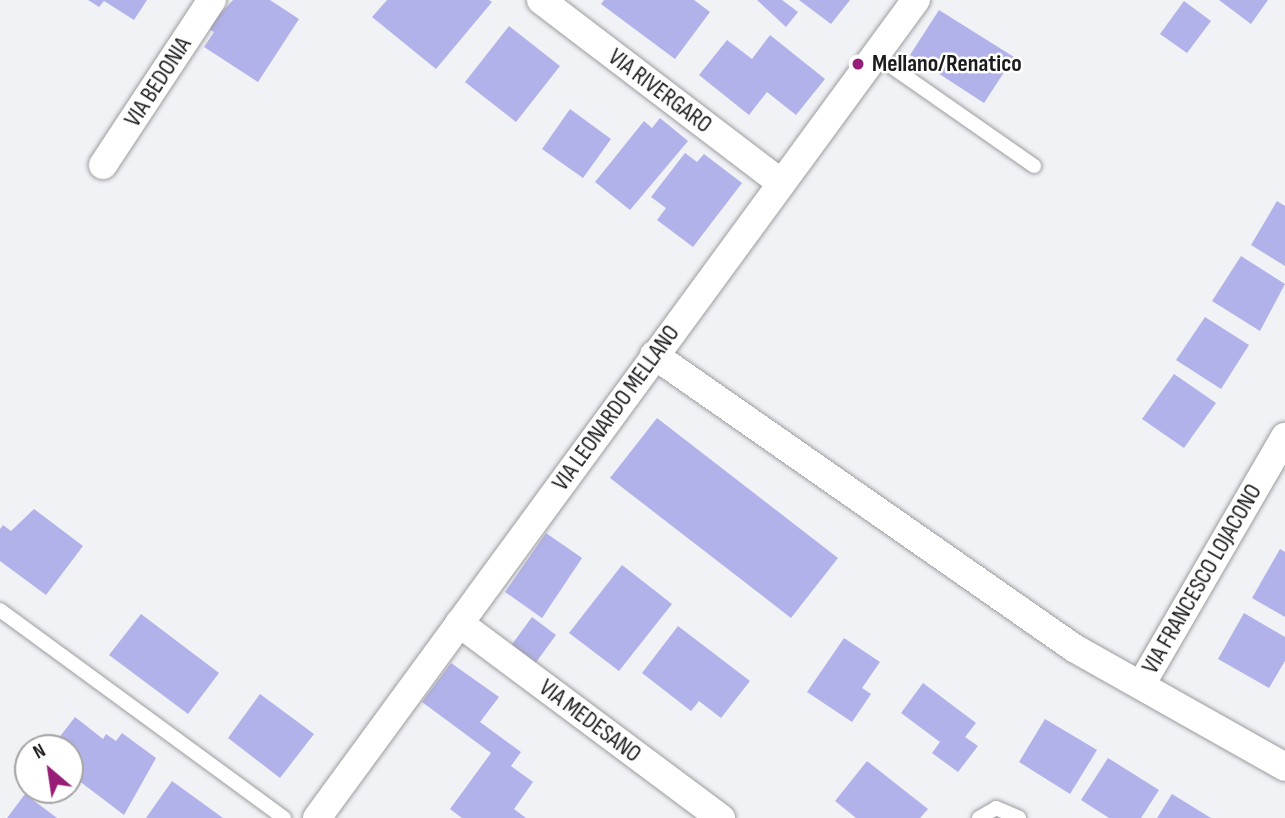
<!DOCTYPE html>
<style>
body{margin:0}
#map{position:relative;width:1285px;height:818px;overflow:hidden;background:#f1f2f6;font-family:"Sofia Sans Condensed",sans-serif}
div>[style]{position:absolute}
.building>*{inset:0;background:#b2b2ea}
.roads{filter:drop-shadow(0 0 2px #9c9ca0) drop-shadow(0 0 2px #9c9ca0)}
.lane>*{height:14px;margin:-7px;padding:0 7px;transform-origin:7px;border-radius:7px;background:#fff}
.street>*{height:28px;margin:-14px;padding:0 14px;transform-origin:14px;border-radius:14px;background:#fff}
.dots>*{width:19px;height:19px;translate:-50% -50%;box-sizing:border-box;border:4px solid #fff;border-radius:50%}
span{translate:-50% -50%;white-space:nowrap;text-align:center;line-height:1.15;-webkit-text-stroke:5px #fff;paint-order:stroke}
.poi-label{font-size:24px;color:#1b1b1d;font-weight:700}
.left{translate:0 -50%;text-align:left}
.street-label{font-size:24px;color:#1b1b1d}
.north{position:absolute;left:14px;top:734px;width:70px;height:70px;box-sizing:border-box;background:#fff;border:2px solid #a4a4a5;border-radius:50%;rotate:331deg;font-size:19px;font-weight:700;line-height:28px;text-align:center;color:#1b1b1d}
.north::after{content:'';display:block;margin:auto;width:24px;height:32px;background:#971d77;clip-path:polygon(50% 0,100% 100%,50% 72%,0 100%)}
</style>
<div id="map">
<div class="building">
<div style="clip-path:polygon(88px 0,147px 0,134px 20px,104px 1px,99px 7px)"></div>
<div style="clip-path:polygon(233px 0,270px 0,299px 19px,258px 82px,204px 47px,214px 32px,207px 28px)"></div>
<div style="clip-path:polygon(387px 0,489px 0,492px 2px,436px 69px,372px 17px)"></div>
<div style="clip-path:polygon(604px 0,694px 0,710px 12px,675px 59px,601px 4px)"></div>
<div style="clip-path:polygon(757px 0,782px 0,798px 12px,786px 27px)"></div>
<div style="clip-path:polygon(799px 0,850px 0,831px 24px)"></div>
<div style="clip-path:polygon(1219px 0,1268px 0,1251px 24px)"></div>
<div style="clip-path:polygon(1184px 1px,1211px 21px,1187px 53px,1160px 34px)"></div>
<div style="clip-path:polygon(939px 10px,1014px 57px,984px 103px,910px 55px)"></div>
<div style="clip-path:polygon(509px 26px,560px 66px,516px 122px,465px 82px)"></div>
<div style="clip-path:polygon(770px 35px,825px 79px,796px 115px,767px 92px,749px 115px,699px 75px,727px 40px,752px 59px)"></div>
<div style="clip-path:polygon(570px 109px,611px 139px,583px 178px,542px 149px)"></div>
<div style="clip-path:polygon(660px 118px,688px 141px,630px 210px,595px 182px,644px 121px,652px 128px)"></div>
<div style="clip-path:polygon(685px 153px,697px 162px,704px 154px,742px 183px,693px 247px,657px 220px,666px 208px,651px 197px)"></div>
<div style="clip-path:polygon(1277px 201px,1285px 206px,1285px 266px,1251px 245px)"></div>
<div style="clip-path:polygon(1241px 256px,1285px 284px,1260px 331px,1212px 301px)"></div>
<div style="clip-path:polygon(1205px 317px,1249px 345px,1221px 389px,1176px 360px)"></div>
<div style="clip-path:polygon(1174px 374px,1216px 403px,1184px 448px,1142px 419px)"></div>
<div style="clip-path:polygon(657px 418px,838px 558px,791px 618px,610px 478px)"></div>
<div style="clip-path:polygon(34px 509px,83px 546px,46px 595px,0 561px,0 529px,3px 525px,11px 531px)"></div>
<div style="clip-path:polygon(546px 533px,582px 558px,542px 618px,505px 592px)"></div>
<div style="clip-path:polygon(1280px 549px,1285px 552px,1285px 617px,1252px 598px)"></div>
<div style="clip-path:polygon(622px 565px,672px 604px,619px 671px,569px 633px)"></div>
<div style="clip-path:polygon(1244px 613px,1285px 637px,1285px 661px,1269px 688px,1218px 659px)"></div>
<div style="clip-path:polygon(141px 614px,219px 673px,188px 714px,109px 655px)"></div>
<div style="clip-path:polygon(532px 617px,556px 635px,534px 665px,510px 647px)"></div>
<div style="clip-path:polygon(678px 626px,750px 681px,721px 718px,699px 701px,691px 711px,642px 673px)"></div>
<div style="clip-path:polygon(844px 638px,880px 662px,862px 688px,871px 694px,852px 722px,807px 692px)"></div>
<div style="clip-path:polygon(451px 663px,499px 697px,480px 722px,521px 752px,511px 766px,533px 782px,514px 809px,526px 818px,462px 818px,450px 809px,491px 753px,422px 702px)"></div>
<div style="clip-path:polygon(923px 683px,976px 723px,965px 737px,978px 746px,958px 772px,932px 753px,940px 742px,901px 713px)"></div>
<div style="clip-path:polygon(260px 694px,314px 734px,280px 778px,228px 738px)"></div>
<div style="clip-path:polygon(75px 717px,103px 739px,106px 734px,116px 741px,122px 733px,156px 758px,124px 815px,70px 774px,70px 748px,51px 748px)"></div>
<div style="clip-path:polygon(1045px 719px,1097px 750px,1070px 794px,1019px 762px)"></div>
<div style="clip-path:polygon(1108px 758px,1159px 790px,1141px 818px,1109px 818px,1081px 800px)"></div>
<div style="clip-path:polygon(867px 761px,928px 809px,920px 818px,856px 818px,835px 801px)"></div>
<div style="clip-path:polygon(172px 781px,223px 818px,146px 818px)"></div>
<div style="clip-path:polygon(25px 794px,57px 818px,7px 818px)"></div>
<div style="clip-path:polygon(1172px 794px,1211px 818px,1157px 818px)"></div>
</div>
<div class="roads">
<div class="lane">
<div style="left:875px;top:55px;width:194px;rotate:34.9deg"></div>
<div style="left:0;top:610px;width:352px;rotate:36.2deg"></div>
<div style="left:979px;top:818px;width:20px;rotate:-30deg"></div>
<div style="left:996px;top:808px;width:25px;rotate:23deg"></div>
</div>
<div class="street">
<div style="left:541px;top:0;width:300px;rotate:37.3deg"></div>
<div style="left:103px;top:165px;width:198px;rotate:-56.6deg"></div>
<div style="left:654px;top:355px;width:512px;rotate:34.9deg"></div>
<div style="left:1074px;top:648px;width:242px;rotate:29.4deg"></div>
<div style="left:459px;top:623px;width:327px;rotate:36.7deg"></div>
<div style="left:1141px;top:685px;width:287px;rotate:-59.9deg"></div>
<div style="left:317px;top:818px;width:1014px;rotate:-53.79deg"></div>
</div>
</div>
<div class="dots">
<div style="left:858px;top:64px;background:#971d77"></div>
</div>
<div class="poi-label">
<span class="left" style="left:872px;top:64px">Mellano/Renatico</span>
</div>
<div class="street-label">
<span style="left:158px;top:82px;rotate:-57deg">VIA BEDONIA</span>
<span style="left:660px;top:91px;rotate:37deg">VIA RIVERGARO</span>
<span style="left:616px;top:408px;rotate:-54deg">VIA LEONARDO MELLANO</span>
<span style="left:1202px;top:579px;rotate:-60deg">VIA FRANCESCO LOJACONO</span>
<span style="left:590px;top:721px;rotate:37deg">VIA MEDESANO</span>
</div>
<div class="north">N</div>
</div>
